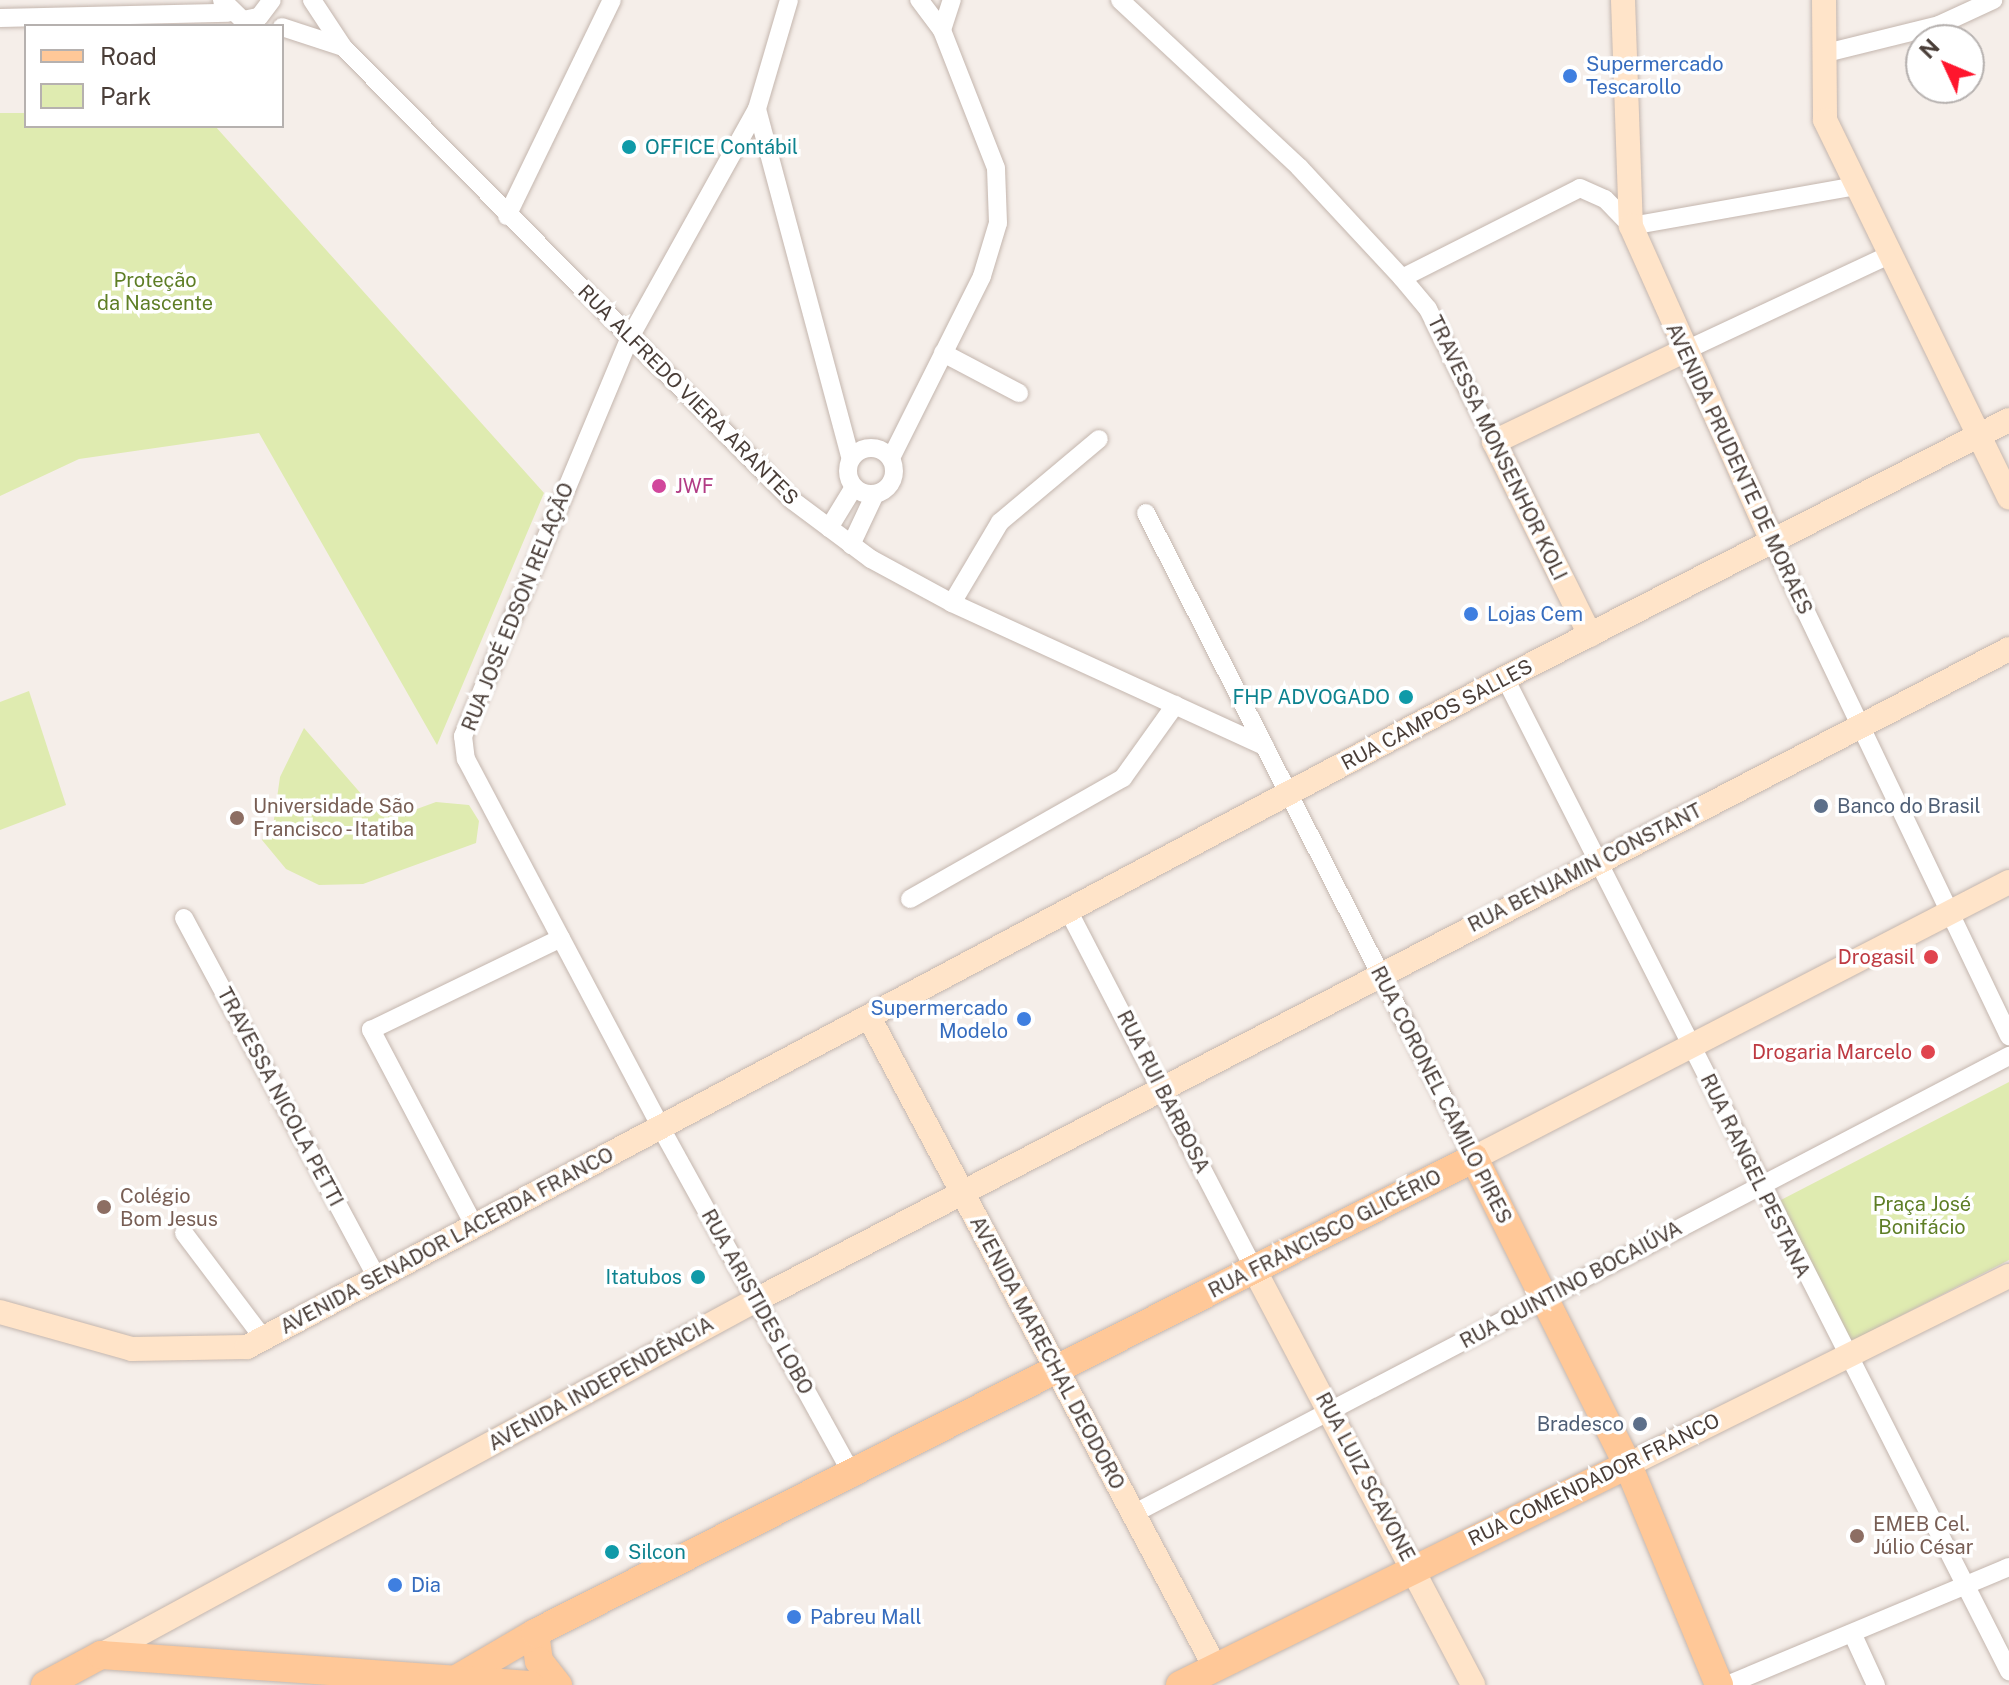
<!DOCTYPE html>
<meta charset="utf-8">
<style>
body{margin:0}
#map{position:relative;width:2009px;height:1685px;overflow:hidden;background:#f5eee9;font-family:"Public Sans",sans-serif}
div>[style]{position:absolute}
.green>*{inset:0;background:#dfebb0}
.roads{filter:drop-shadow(0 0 2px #c4b6ae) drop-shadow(0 0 2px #c4b6ae)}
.street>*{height:18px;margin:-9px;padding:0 9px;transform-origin:9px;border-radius:9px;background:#fff}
.street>.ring{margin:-9px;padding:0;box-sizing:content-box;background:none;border:18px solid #fff;border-radius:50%}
.secondary>*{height:24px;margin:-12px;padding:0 12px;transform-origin:12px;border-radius:12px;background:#ffe4c9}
.primary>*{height:28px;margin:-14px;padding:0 14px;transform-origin:14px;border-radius:14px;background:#ffc898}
.dots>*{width:22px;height:22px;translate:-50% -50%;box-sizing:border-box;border:4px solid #fff;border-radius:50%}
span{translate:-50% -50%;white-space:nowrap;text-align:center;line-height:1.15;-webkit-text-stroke:7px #fff;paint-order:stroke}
.shop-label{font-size:20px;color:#366cbe}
.left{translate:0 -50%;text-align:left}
.right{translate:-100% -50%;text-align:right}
.culture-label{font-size:20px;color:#0d838f}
.park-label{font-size:20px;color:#5e7e26}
.street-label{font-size:20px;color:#493d37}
.hotel-label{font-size:20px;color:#b23c85}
.education-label{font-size:20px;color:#785e54}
.service-label{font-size:20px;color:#4e5e75}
.health-label{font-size:20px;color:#be3a42}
.legend{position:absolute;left:24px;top:24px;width:260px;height:104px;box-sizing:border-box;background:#fff;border:2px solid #b6b1af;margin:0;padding:10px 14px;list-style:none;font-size:24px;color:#493d37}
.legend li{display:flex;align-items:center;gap:16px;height:40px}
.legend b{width:40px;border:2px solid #b6b1af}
.north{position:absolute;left:1905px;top:24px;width:80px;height:80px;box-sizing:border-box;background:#fff;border:2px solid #b6b1af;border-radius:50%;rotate:314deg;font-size:22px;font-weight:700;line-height:32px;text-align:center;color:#493d37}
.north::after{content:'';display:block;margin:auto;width:28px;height:36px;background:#ff162d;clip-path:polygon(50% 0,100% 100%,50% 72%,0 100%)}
</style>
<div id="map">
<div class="green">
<div style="clip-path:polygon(0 113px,26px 113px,26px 126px,215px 126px,544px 493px,437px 745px,259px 433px,79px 459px,0 496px)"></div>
<div style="clip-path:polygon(29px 691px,66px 805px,0 830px,0 702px)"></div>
<div style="clip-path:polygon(304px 728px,376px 811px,395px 817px,436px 802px,469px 805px,479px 821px,476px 843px,363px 884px,319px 885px,286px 869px,262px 840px,273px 826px,280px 777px)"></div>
<div style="clip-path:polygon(2009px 1082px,2009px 1260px,1850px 1342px,1777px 1202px)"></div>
</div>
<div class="roads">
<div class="street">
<div style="left:222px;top:0;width:29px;rotate:44deg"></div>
<div style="left:243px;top:20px;width:16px;rotate:-11deg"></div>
<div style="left:259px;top:17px;width:21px;rotate:-53deg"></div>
<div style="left:312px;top:0;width:56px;rotate:56.6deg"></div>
<div style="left:343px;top:47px;width:638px;rotate:45.25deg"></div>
<div style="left:792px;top:500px;width:99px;rotate:36.8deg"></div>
<div style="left:871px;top:559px;width:92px;rotate:28.5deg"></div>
<div style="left:952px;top:603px;width:344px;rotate:24.6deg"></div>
<div style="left:789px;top:0;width:114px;rotate:106.4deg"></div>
<div style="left:757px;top:109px;width:261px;rotate:119.1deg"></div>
<div style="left:630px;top:337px;width:433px;rotate:112.7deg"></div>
<div style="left:463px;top:736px;width:23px;rotate:83deg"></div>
<div style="left:466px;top:759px;width:417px;rotate:62.1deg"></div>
<div style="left:661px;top:1128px;width:399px;rotate:61.1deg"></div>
<div style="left:1120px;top:0;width:245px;rotate:43deg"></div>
<div style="left:1299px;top:167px;width:151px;rotate:47.1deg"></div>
<div style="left:1402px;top:278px;width:40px;rotate:50deg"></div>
<div style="left:1428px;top:309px;width:148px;rotate:63.6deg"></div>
<div style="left:0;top:18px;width:228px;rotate:-1.3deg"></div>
<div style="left:282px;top:27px;width:64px;rotate:18.2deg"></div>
<div style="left:942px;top:30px;width:32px;rotate:-72deg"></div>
<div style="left:1822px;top:54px;width:121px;rotate:-13.9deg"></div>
<div style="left:1939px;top:25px;width:60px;rotate:-24.8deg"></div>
<div style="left:757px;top:109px;width:362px;rotate:75deg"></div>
<div style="left:507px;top:216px;width:240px;rotate:-64.1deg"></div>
<div style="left:1402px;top:278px;width:199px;rotate:-26.8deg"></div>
<div style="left:1580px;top:188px;width:27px;rotate:24deg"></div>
<div style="left:1605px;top:199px;width:37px;rotate:46deg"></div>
<div style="left:1631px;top:226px;width:228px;rotate:-10.1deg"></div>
<div style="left:1682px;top:352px;width:229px;rotate:-25.1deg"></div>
<div style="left:943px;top:353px;width:86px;rotate:27.8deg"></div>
<div class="ring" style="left:848px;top:448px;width:28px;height:28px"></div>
<div style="left:891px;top:458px;width:203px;rotate:-63.4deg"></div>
<div style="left:982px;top:276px;width:55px;rotate:-73.2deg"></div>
<div style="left:998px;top:223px;width:55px;rotate:-92.1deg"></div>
<div style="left:996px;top:168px;width:148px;rotate:-111.4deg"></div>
<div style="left:942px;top:30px;width:38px;rotate:-127deg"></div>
<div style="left:1146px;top:513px;width:724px;rotate:63.05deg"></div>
<div style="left:829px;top:528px;width:48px;rotate:-58.6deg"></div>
<div style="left:1772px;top:541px;width:549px;rotate:64.42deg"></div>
<div style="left:851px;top:545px;width:56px;rotate:-64.8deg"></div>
<div style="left:952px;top:603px;width:94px;rotate:-59.3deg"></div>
<div style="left:1000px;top:522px;width:129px;rotate:-40deg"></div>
<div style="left:1505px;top:678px;width:1114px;rotate:63.09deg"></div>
<div style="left:910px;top:899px;width:245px;rotate:-29.6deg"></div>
<div style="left:1123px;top:778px;width:90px;rotate:-54.5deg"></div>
<div style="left:1070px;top:914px;width:402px;rotate:62.6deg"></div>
<div style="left:184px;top:918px;width:406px;rotate:61.8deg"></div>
<div style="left:474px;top:1225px;width:221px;rotate:-117.8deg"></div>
<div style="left:371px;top:1030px;width:211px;rotate:-25.8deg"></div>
<div style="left:184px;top:1233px;width:133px;rotate:53deg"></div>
<div style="left:1133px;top:1514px;width:989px;rotate:-27.6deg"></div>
<div style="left:1853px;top:1635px;width:55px;rotate:65.3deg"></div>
<div style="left:1727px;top:1685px;width:306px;rotate:-22.7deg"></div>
</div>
<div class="secondary">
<div style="left:1623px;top:0;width:226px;rotate:88deg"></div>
<div style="left:1631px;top:226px;width:345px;rotate:65.9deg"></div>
<div style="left:1824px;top:0;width:120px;rotate:89.5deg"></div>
<div style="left:1825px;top:120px;width:420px;rotate:64deg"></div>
<div style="left:1590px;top:635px;width:216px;rotate:-116.4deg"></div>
<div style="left:1494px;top:442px;width:208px;rotate:-25.6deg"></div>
<div style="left:871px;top:1021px;width:732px;rotate:61.96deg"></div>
<div style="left:1474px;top:1158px;width:602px;rotate:-27.29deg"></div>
<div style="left:1255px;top:1271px;width:468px;rotate:62.2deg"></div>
<div style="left:0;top:1312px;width:137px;rotate:15.7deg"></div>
<div style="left:132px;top:1349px;width:115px;rotate:-1deg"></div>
<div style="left:247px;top:1347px;width:1425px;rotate:-28deg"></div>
<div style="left:1505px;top:678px;width:566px;rotate:-27.11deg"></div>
<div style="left:1628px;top:1465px;width:425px;rotate:-26.4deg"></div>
<div style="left:101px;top:1655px;width:745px;rotate:-28.46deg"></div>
<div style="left:756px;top:1300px;width:1412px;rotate:-27.45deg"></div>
</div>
<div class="primary">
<div style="left:535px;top:1633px;width:28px;rotate:82deg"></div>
<div style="left:539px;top:1661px;width:31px;rotate:52deg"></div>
<div style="left:453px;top:1681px;width:95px;rotate:-30.3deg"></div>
<div style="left:535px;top:1633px;width:1052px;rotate:-26.83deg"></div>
<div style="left:1474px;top:1158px;width:343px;rotate:63.4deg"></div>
<div style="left:1628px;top:1465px;width:238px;rotate:67.5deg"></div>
<div style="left:45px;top:1685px;width:64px;rotate:-28.2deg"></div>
<div style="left:101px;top:1655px;width:430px;rotate:4deg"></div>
<div style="left:1180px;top:1685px;width:499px;rotate:-26.2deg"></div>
</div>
</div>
<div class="dots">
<div style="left:1570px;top:76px;background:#3f7fe0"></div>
<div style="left:629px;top:147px;background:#0f9aa8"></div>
<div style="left:659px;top:486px;background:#d1479c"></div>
<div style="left:1471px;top:614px;background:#3f7fe0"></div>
<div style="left:1406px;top:697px;background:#0f9aa8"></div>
<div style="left:1821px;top:806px;background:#5c6f8a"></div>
<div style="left:237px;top:818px;background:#8d6e63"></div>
<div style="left:1931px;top:957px;background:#e0444e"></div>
<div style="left:1024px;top:1019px;background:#3f7fe0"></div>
<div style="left:1928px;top:1052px;background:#e0444e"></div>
<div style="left:104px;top:1207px;background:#8d6e63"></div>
<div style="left:698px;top:1277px;background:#0f9aa8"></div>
<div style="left:1640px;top:1424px;background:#5c6f8a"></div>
<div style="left:1857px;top:1536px;background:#8d6e63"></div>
<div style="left:612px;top:1552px;background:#0f9aa8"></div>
<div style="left:395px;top:1585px;background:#3f7fe0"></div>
<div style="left:794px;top:1617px;background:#3f7fe0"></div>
</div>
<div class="shop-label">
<span class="left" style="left:1586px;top:76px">Supermercado<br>Tescarollo</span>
<span class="left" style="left:1487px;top:614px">Lojas Cem</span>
<span class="right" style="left:1008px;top:1020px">Supermercado<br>Modelo</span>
<span class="left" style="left:411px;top:1585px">Dia</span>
<span class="left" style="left:810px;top:1617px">Pabreu Mall</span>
</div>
<div class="culture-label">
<span class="left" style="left:645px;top:147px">OFFICE Contábil</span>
<span class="right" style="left:1390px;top:697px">FHP ADVOGADO</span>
<span class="right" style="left:682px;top:1277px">Itatubos</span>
<span class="left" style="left:628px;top:1552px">Silcon</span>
</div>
<div class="park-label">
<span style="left:155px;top:292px">Proteção<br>da Nascente</span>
<span style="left:1922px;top:1216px">Praça José<br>Bonifácio</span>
</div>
<div class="street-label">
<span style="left:688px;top:395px;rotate:45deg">RUA ALFREDO VIERA ARANTES</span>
<span style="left:1497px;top:448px;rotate:64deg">TRAVESSA MONSENHOR KOLI</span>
<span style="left:1739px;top:469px;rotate:65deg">AVENIDA PRUDENTE DE MORAES</span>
<span style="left:518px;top:607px;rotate:-68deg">RUA JOSÉ EDSON RELAÇÃO</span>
<span style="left:1437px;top:715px;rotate:-28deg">RUA CAMPOS SALLES</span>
<span style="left:1585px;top:868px;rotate:-27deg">RUA BENJAMIN CONSTANT</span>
<span style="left:1163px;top:1092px;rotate:63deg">RUA RUI BARBOSA</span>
<span style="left:1441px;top:1095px;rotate:63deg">RUA CORONEL CAMILO PIRES</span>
<span style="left:280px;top:1097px;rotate:62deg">TRAVESSA NICOLA PETTI</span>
<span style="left:1755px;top:1176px;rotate:64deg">RUA RANGEL PESTANA</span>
<span style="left:1325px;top:1234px;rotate:-27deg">RUA FRANCISCO GLICÉRIO</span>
<span style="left:447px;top:1241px;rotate:-28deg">AVENIDA SENADOR LACERDA FRANCO</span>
<span style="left:1571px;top:1285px;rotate:-28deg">RUA QUINTINO BOCAIÚVA</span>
<span style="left:757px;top:1302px;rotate:61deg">RUA ARISTIDES LOBO</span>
<span style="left:1047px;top:1353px;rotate:62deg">AVENIDA MARECHAL DEODORO</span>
<span style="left:601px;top:1384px;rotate:-29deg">AVENIDA INDEPENDÊNCIA</span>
<span style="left:1365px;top:1477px;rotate:62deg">RUA LUIZ SCAVONE</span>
<span style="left:1594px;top:1480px;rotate:-26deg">RUA COMENDADOR FRANCO</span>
</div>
<div class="hotel-label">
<span class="left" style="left:675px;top:486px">JWF</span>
</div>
<div class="education-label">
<span class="left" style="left:253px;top:818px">Universidade São<br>Francisco - Itatiba</span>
<span class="left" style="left:120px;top:1208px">Colégio<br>Bom Jesus</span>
<span class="left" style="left:1873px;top:1536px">EMEB Cel.<br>Júlio César</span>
</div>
<div class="service-label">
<span class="left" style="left:1837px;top:806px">Banco do Brasil</span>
<span class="right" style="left:1624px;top:1424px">Bradesco</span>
</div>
<div class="health-label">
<span class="right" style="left:1915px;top:957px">Drogasil</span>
<span class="right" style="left:1912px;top:1052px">Drogaria Marcelo</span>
</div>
<ul class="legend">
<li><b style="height:10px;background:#ffc898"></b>Road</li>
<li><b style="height:22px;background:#dfebb0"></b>Park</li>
</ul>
<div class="north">N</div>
</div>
